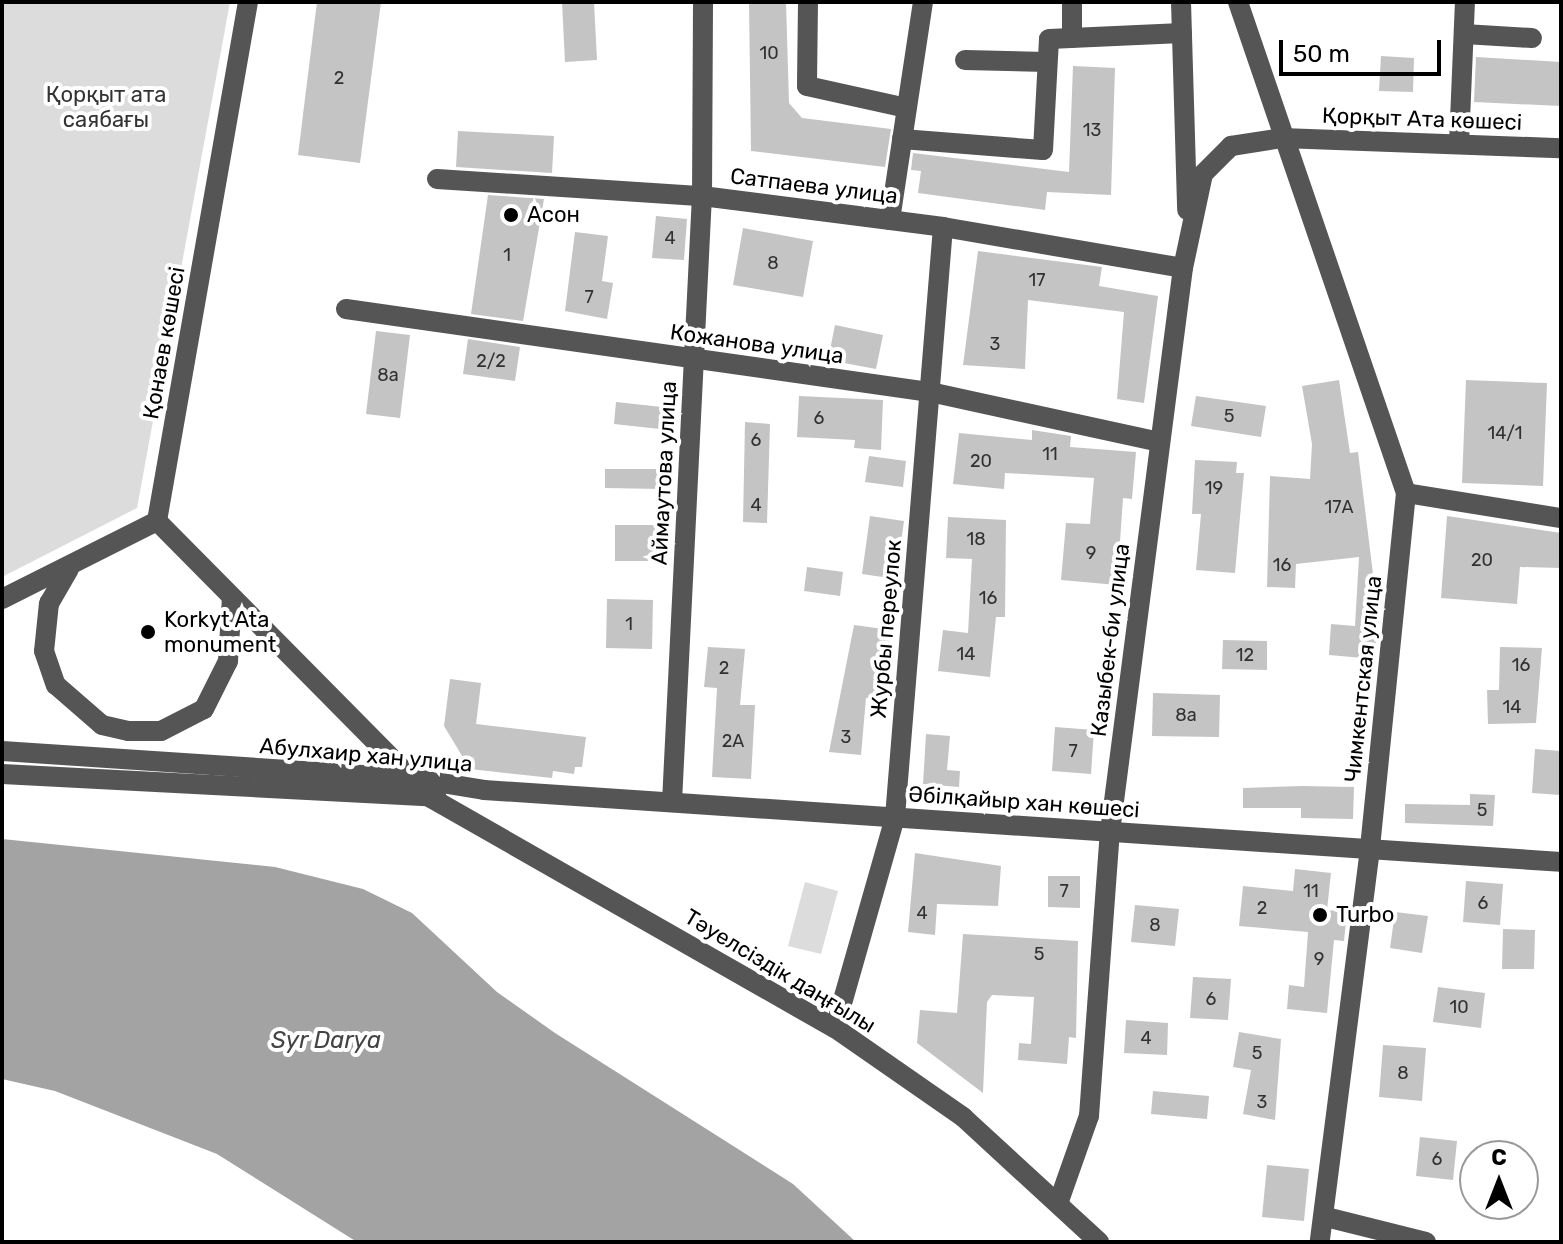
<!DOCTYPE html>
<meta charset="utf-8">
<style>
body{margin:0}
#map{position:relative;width:1563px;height:1244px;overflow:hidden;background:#fff;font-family:Rubik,sans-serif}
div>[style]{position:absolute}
.green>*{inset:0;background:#dcdcdc}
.water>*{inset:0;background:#a3a3a3}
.building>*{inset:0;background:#c4c4c4}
.minor>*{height:20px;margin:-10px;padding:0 10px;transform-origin:10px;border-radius:10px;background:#555}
.dots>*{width:22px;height:22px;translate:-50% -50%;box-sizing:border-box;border:4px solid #fff;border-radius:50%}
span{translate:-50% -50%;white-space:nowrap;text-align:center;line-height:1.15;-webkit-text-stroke:8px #fff;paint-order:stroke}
.number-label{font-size:18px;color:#313131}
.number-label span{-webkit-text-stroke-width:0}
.park-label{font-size:22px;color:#333}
.street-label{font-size:22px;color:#000}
.poi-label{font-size:22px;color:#000}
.left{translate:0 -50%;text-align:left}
.water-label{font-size:24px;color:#444;font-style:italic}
.frame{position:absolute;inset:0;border:4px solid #000;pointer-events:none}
.north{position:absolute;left:1459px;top:1140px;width:80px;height:80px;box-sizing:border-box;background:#fff;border:2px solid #999;border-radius:50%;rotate:0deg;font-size:22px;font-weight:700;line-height:32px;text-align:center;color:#000}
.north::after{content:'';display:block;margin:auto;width:28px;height:36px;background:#000;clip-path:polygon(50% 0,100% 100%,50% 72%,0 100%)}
.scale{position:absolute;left:1279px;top:40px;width:162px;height:36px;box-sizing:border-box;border:4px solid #000;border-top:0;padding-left:10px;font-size:24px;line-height:28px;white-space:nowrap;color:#000;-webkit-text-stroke:6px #fff;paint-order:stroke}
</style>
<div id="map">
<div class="green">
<div style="clip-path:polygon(2px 2px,230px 2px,137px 508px,2px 577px)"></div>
<div style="clip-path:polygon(805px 882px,838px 891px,821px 954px,788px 946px)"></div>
</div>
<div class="water">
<div style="clip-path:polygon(2px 839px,275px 867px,363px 889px,412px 913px,497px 992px,555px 1033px,793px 1184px,856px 1242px,357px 1242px,217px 1154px,55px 1091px,2px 1079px)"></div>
</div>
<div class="building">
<div style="clip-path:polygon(317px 2px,381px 2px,360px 163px,298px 155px)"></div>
<div style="clip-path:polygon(562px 2px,594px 2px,597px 60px,565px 62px)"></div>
<div style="clip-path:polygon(749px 2px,786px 2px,789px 103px,802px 118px,891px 129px,885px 167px,751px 151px)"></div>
<div style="clip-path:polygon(1381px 56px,1414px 58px,1413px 92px,1379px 91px)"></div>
<div style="clip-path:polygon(1476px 57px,1561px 62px,1561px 106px,1474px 102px)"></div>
<div style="clip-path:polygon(1073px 66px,1115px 68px,1111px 195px,1047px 192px,1045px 210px,918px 193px,921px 171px,911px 170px,913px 153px,1069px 172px)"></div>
<div style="clip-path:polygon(458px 131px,554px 136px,552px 173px,456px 167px)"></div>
<div style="clip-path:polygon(488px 195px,544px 199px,523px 321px,471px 314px)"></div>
<div style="clip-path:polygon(656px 216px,687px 219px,684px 260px,652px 258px)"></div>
<div style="clip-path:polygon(743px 228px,813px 241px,803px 297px,733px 285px)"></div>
<div style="clip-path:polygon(575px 232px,608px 236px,602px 281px,613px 283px,607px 319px,565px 311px)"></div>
<div style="clip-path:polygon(978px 251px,1102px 267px,1099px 286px,1158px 296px,1144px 403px,1117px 399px,1124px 312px,1028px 300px,1025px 369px,963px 365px)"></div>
<div style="clip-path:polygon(835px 325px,883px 335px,876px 369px,828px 360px)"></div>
<div style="clip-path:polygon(376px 331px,410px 335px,400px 418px,366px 414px)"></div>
<div style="clip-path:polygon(468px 339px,520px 347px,515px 381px,463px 374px)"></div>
<div style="clip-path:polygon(1339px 380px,1350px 453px,1358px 452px,1374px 582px,1384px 583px,1374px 659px,1329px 655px,1331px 624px,1355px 626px,1359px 557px,1296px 564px,1295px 588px,1267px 587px,1270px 476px,1310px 479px,1312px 444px,1302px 386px)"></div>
<div style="clip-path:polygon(1466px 380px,1547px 383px,1543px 486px,1462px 483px)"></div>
<div style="clip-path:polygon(799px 396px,883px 400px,881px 450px,854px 448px,855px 440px,797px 437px)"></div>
<div style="clip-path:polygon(1196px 396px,1266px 406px,1261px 437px,1191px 426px)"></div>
<div style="clip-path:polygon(616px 402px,671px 408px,669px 430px,614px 424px)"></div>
<div style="clip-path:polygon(745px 422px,770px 424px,767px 523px,743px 522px)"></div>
<div style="clip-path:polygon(1032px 430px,1071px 436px,1070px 447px,1136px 452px,1132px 499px,1123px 498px,1117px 585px,1061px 580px,1066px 523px,1090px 524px,1094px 478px,1005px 473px,1004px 489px,953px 484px,959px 433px,1032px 440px)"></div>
<div style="clip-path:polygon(869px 456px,906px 461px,903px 487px,865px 482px)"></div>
<div style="clip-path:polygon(1195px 460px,1237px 462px,1236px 473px,1244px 473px,1235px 573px,1196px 570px,1201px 514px,1192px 514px)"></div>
<div style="clip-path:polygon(605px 469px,661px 469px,661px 489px,605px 488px)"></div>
<div style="clip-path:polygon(870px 516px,904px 521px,896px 579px,862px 574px)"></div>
<div style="clip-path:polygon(1447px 516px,1561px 533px,1561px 568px,1520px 567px,1517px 604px,1441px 598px)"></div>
<div style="clip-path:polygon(948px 517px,1006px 520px,1005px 617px,996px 617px,990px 677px,938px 671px,943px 630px,968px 633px,972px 559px,946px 558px)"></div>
<div style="clip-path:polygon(615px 525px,661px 525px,661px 561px,615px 561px)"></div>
<div style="clip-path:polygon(807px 567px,843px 572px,840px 596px,804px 591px)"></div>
<div style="clip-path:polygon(607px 599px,653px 600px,652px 649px,606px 648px)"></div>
<div style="clip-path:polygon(854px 625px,891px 630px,883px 700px,866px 698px,861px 755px,829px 752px)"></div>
<div style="clip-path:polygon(1223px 640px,1267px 641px,1267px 670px,1222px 669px)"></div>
<div style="clip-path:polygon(708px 647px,745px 649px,740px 705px,755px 705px,751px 779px,712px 777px,717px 688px,704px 687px)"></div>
<div style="clip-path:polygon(1500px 647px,1542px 648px,1536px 723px,1488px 724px,1487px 690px,1499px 690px)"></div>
<div style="clip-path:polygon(450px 679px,481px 683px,476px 724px,586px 737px,582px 767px,575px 767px,574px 774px,553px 771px,552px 778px,470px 769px,444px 726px)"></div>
<div style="clip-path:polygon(1153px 693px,1220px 695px,1219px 737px,1152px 736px)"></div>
<div style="clip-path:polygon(1055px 727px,1094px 730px,1091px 774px,1052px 771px)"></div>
<div style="clip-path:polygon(926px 734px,950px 736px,947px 770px,960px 771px,959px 787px,923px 784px)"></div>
<div style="clip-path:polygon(1535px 749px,1561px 751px,1560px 795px,1532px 793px)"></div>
<div style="clip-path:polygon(1302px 786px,1354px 787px,1353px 819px,1301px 818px,1301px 808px,1243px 808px,1243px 788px)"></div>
<div style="clip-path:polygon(1470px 794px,1495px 795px,1493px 826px,1405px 823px,1405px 804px,1470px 805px)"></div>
<div style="clip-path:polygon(915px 853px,1001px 866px,998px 906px,937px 904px,935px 935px,908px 932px)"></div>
<div style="clip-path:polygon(1295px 869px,1331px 873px,1327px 910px,1347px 912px,1344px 941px,1334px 940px,1327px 1013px,1287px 1009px,1289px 985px,1304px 987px,1308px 932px,1239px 926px,1243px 886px,1293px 891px)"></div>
<div style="clip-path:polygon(1048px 876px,1080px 876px,1080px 908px,1048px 907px)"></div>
<div style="clip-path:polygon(1466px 881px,1503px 884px,1500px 925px,1463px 922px)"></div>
<div style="clip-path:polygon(1135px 905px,1179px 909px,1175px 946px,1131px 942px)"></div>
<div style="clip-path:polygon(1395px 912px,1428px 916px,1422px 953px,1390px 948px)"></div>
<div style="clip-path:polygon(1503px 929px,1535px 930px,1534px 969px,1502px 969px)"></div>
<div style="clip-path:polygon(963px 934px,1078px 941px,1076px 1038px,1069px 1037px,1067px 1064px,1018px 1060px,1019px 1043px,1031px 1044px,1034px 997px,992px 995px,987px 1002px,983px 1093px,917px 1043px,920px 1010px,957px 1013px)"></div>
<div style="clip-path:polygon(1193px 977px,1231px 979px,1228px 1020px,1190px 1018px)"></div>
<div style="clip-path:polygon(1438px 987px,1485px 993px,1481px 1028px,1433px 1022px)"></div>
<div style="clip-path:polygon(1126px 1020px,1168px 1023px,1167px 1055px,1124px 1053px)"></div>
<div style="clip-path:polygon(1239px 1032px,1281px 1039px,1275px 1120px,1243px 1114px,1251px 1070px,1233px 1067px)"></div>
<div style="clip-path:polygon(1383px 1045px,1426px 1048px,1422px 1101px,1379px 1097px)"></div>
<div style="clip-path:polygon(1153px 1091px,1209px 1096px,1207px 1119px,1151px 1114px)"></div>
<div style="clip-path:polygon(1420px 1137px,1457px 1141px,1453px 1180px,1416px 1176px)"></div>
<div style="clip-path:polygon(1267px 1165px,1309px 1169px,1304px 1221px,1262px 1217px)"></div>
</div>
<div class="minor">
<div style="left:808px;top:2px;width:84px;rotate:90.7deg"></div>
<div style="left:807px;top:86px;width:102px;rotate:12.4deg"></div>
<div style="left:1072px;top:2px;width:36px;rotate:90deg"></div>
<div style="left:1181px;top:2px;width:208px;rotate:88.3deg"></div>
<div style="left:1238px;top:2px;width:519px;rotate:71.11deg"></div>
<div style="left:1406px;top:493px;width:358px;rotate:95.8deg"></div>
<div style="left:1370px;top:849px;width:396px;rotate:97.3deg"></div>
<div style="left:1464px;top:34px;width:68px;rotate:3.4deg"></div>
<div style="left:965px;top:60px;width:82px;rotate:1.4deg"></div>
<div style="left:902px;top:139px;width:141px;rotate:4.5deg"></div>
<div style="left:1043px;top:150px;width:111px;rotate:-86.9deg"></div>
<div style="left:1049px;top:39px;width:133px;rotate:-2.6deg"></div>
<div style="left:1459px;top:144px;width:142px;rotate:-87.6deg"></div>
<div style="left:437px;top:179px;width:266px;rotate:3.7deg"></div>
<div style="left:702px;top:196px;width:243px;rotate:7.3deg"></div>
<div style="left:943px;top:227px;width:243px;rotate:9.7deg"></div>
<div style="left:890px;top:220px;width:220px;rotate:-81.4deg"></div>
<div style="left:346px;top:309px;width:590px;rotate:8.09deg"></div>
<div style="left:930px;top:392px;width:234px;rotate:12.3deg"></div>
<div style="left:1406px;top:493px;width:157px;rotate:9.2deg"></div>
<div style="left:157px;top:521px;width:390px;rotate:45.3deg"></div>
<div style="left:431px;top:798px;width:465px;rotate:29.7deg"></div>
<div style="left:835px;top:1028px;width:156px;rotate:34.8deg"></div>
<div style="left:963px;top:1117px;width:185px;rotate:42.6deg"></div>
<div style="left:69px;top:569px;width:39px;rotate:120deg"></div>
<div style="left:49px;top:603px;width:48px;rotate:95.9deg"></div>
<div style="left:44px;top:651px;width:36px;rotate:71deg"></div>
<div style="left:56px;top:685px;width:61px;rotate:41deg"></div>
<div style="left:102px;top:725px;width:27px;rotate:13deg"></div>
<div style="left:128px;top:731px;width:33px"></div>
<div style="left:161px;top:731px;width:48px;rotate:-27.1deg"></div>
<div style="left:204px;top:709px;width:54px;rotate:-63.4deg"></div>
<div style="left:228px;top:661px;width:63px;rotate:-86.4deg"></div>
<div style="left:2px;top:599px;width:174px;rotate:-26.7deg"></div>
<div style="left:157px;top:521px;width:527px;rotate:-80.06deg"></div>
<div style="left:2px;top:751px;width:410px;rotate:3.8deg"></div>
<div style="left:411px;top:778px;width:74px;rotate:9.3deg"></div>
<div style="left:484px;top:790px;width:1079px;rotate:3.82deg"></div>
<div style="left:2px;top:774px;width:435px;rotate:3deg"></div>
<div style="left:672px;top:802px;width:607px;rotate:-87.17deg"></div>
<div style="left:702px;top:196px;width:194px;rotate:-89.7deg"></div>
<div style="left:835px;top:1028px;width:219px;rotate:-74.1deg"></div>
<div style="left:895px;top:817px;width:592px;rotate:-85.35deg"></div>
<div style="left:1059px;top:1201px;width:90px;rotate:-70.6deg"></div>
<div style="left:1089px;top:1116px;width:285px;rotate:-85.8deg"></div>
<div style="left:1110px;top:832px;width:569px;rotate:-82.63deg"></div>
<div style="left:1183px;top:268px;width:96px;rotate:-78deg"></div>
<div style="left:1203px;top:174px;width:40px;rotate:-45deg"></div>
<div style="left:1231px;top:146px;width:52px;rotate:-8.9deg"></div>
<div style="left:1282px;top:138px;width:279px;rotate:2.1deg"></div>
<div style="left:1326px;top:1217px;width:103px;rotate:14deg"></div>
</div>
<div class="dots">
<div style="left:511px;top:215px;background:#000"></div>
<div style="left:148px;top:632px;background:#000"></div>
<div style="left:1320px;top:915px;background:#000"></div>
</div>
<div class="number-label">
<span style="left:769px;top:53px">10</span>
<span style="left:339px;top:78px">2</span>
<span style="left:1092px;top:130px">13</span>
<span style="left:670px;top:238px">4</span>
<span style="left:507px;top:255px">1</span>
<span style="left:773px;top:263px">8</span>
<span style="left:1037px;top:280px">17</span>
<span style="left:589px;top:297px">7</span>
<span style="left:995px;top:344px">3</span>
<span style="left:491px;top:361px">2/2</span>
<span style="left:388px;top:375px">8а</span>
<span style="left:1229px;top:416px">5</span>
<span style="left:819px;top:418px">6</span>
<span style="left:1505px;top:433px">14/1</span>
<span style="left:756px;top:440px">6</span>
<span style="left:1050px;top:454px">11</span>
<span style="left:981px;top:461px">20</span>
<span style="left:1214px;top:488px">19</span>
<span style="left:756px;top:505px">4</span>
<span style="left:1339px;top:507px">17А</span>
<span style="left:976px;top:539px">18</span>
<span style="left:1091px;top:553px">9</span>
<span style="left:1482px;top:560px">20</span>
<span style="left:1282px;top:565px">16</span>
<span style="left:988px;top:598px">16</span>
<span style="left:629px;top:624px">1</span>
<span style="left:966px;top:654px">14</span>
<span style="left:1245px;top:655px">12</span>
<span style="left:1521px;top:665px">16</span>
<span style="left:724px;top:668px">2</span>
<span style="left:1512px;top:707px">14</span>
<span style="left:1186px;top:715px">8а</span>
<span style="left:846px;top:737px">3</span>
<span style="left:733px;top:741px">2А</span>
<span style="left:1073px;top:751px">7</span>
<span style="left:1482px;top:810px">5</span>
<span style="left:1064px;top:891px">7</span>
<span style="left:1311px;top:891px">11</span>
<span style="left:1483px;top:903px">6</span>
<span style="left:1262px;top:908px">2</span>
<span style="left:922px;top:913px">4</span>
<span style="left:1155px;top:925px">8</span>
<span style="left:1039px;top:954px">5</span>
<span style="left:1319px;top:959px">9</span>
<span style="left:1211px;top:999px">6</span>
<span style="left:1459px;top:1007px">10</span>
<span style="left:1146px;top:1038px">4</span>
<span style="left:1257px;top:1053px">5</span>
<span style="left:1403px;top:1073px">8</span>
<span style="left:1262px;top:1102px">3</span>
<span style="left:1437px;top:1159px">6</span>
</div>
<div class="park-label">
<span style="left:106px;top:107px">Қорқыт ата<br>саябағы</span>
</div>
<div class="street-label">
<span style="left:1422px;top:119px;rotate:2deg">Қорқыт Ата көшесі</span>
<span style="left:814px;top:186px;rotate:7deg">Сатпаева улица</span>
<span style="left:164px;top:343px;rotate:-80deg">Қонаев көшесі</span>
<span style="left:757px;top:344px;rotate:8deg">Кожанова улица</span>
<span style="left:664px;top:473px;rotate:-87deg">Аймаутова улица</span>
<span style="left:886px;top:629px;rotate:-85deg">Журбы переулок</span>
<span style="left:1110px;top:640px;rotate:-83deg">Казыбек-би улица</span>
<span style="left:1363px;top:679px;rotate:-84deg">Чимкентская улица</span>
<span style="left:366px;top:755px;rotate:5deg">Абулхаир хан улица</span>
<span style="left:1024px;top:802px;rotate:4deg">Әбілқайыр хан көшесі</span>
<span style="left:780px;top:971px;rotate:31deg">Тәуелсіздік даңғылы</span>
</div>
<div class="poi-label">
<span class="left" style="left:527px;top:215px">Асон</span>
<span class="left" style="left:164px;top:632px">Korkyt Ata<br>monument</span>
<span class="left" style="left:1336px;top:915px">Turbo</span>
</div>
<div class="water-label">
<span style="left:326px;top:1041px">Syr Darya</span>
</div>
<div class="frame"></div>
<div class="north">С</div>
<div class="scale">50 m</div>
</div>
